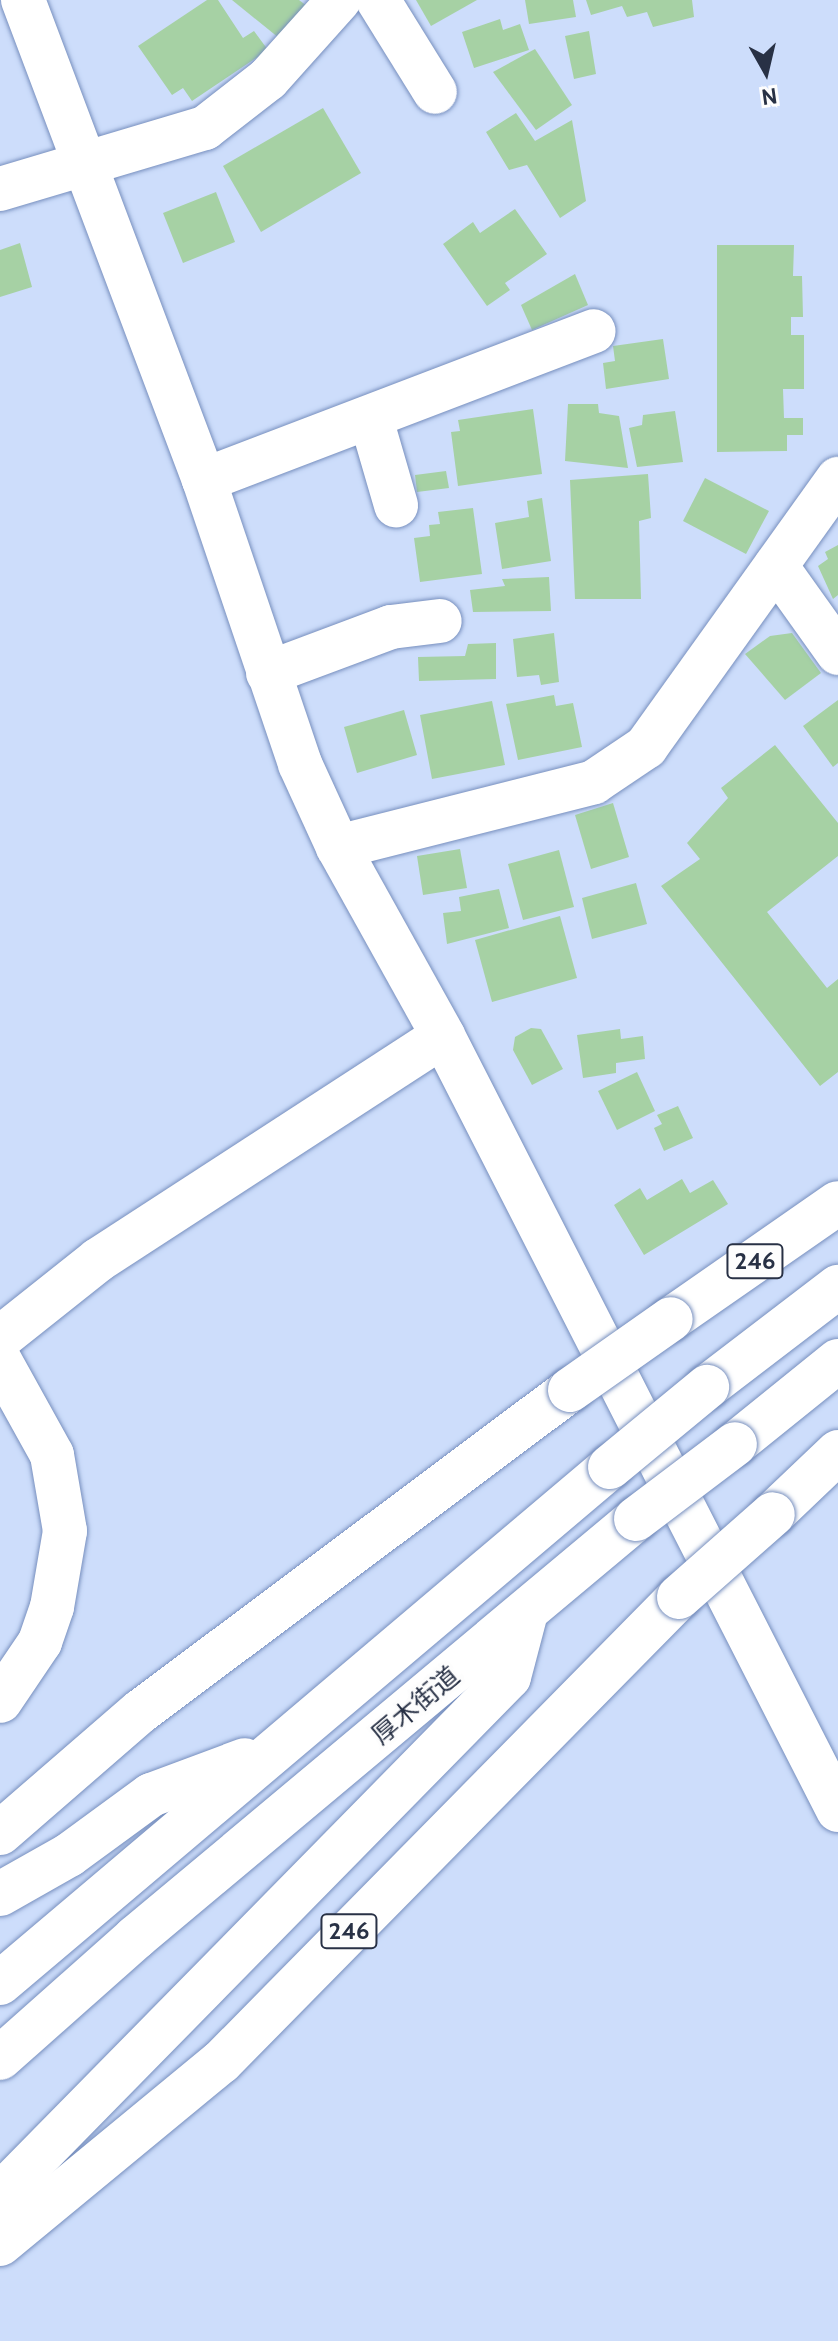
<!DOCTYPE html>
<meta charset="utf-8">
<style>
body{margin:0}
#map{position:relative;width:838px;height:2341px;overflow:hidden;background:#cdddfb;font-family:Cabin,"Noto Sans JP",sans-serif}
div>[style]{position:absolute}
.building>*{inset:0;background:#a6d1a4}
.roads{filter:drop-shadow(0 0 2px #778fbe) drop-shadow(0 0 2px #778fbe)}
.minor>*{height:44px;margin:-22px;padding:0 22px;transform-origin:22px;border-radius:22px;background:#fff}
.highway>*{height:44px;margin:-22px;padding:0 22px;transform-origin:22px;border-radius:22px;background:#fff}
.bridges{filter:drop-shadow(0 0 2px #778fbe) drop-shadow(0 0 2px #778fbe)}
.highway-bridge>*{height:44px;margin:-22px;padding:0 22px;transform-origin:22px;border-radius:22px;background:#fff}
span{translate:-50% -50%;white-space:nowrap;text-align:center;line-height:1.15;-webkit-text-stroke:7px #fdfdfd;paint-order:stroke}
.shield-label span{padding:2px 6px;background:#fdfdfd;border:2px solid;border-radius:6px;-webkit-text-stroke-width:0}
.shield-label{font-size:24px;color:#283145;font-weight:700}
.street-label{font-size:26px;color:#283145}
.north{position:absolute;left:726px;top:32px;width:80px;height:80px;-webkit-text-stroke:6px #fdfdfd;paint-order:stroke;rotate:172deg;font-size:22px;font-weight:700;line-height:32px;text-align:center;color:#283145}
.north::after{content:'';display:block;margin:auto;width:28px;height:36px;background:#283145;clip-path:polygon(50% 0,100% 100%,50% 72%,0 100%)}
</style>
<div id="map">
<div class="building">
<div style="clip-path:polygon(207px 0,218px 0,243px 38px,254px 31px,268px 50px,192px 101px,183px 88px,172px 95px,138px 46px)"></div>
<div style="clip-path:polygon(232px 0,299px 0,307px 6px,279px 38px)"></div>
<div style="clip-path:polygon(416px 0,477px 0,431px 26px)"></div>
<div style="clip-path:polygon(525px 0,573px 0,576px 17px,529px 24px)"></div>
<div style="clip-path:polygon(586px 0,692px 0,694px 17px,653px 27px,647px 12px,627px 17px,622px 6px,591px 15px)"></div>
<div style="clip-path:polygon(500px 19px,503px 30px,520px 24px,529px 50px,474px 68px,462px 32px)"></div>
<div style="clip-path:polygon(589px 31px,596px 74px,574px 79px,565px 36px)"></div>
<div style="clip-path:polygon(535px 49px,572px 105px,536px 130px,493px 72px)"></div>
<div style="clip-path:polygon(323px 108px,361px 173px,261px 232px,223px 166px)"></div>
<div style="clip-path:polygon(516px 113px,535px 141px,572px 120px,586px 201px,560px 218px,527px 165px,509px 170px,486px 132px)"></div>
<div style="clip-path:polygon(216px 192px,235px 242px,183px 263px,163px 213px)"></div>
<div style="clip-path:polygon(515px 209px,547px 254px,505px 283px,510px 290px,487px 306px,443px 244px,473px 222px,480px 233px)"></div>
<div style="clip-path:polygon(20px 243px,32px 287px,0 297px,0 250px)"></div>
<div style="clip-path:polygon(717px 245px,794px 245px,793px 276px,802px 276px,803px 317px,791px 317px,791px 335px,804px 335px,804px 389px,783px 389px,784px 418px,803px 418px,803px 435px,787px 435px,787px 451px,717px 452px)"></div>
<div style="clip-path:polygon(575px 274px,588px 305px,532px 330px,521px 305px)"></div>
<div style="clip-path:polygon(663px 339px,669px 379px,606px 389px,603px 363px,615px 361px,613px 346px)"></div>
<div style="clip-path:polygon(568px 404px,598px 404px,599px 413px,619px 416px,628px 468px,565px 461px)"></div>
<div style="clip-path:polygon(533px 409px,542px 474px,458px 486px,451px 432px,460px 431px,458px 420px)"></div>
<div style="clip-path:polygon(675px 411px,683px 462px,637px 467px,629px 428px,642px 425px,643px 415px)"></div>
<div style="clip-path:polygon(446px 471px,449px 488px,417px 492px,415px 475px)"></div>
<div style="clip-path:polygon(648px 474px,651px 518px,639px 521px,641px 599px,575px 599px,570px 480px)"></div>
<div style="clip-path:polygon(705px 478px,769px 511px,746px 554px,683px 521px)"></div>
<div style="clip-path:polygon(542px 498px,551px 561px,502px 569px,495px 523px,529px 517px,527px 501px)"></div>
<div style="clip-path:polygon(473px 508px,482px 574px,420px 582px,414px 538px,430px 536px,429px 525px,440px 524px,438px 512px)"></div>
<div style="clip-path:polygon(838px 545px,838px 595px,833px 599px,818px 566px,828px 559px,825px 552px)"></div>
<div style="clip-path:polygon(549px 577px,551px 611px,473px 612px,470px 590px,505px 586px,502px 579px)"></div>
<div style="clip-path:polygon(554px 633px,559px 682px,541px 685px,539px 675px,517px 677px,513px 639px)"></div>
<div style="clip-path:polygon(792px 633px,821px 673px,785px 700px,745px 654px,770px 636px)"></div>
<div style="clip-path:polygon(496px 643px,496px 679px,419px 681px,418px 657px,465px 656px,468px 644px)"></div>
<div style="clip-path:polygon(554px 695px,556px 706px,573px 703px,582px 747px,518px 760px,506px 704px)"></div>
<div style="clip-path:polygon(838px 700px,838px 763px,833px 767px,803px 726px)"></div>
<div style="clip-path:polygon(492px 701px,505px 765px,432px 779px,420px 715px)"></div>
<div style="clip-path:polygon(404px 710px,417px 755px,357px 773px,344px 727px)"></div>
<div style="clip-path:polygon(775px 745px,838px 823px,838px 856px,767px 912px,827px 988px,838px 979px,838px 1072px,820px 1086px,661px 886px,700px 859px,687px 843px,728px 798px,721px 788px)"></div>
<div style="clip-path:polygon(613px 803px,629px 857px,591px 869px,575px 815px)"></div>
<div style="clip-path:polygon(460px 849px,467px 888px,423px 895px,417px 856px)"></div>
<div style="clip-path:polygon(559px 850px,574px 907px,523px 920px,508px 864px)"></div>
<div style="clip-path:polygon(636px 883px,647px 924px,592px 939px,582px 898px)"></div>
<div style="clip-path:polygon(499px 889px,509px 928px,447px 944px,443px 913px,461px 911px,459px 897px)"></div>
<div style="clip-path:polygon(560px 916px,577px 978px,492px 1002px,475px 940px)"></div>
<div style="clip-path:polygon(531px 1028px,541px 1029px,563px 1069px,532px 1085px,513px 1050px,515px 1037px)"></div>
<div style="clip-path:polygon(620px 1029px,621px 1039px,643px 1036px,645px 1059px,616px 1063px,616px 1073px,583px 1078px,577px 1035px)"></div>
<div style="clip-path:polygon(637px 1072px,655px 1111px,617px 1130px,598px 1091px)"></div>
<div style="clip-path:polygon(678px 1106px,693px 1138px,664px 1151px,654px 1128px,662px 1124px,657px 1115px)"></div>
<div style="clip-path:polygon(682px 1179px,690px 1193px,713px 1180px,728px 1204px,644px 1255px,614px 1205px,640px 1188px,647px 1200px)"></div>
</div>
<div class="roads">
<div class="minor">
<div style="left:23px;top:0;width:513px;rotate:69.34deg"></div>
<div style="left:204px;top:480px;width:300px;rotate:71.3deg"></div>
<div style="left:300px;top:764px;width:91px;rotate:65.4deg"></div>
<div style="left:338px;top:847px;width:216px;rotate:60.9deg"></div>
<div style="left:443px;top:1036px;width:869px;rotate:62.96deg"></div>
<div style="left:378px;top:0;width:108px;rotate:58.2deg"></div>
<div style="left:0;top:189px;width:214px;rotate:-16.6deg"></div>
<div style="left:205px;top:128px;width:80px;rotate:-37.9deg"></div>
<div style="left:268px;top:79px;width:106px;rotate:-48.1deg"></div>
<div style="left:371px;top:419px;width:90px;rotate:73.8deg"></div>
<div style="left:204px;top:480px;width:417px;rotate:-20.9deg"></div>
<div style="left:776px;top:566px;width:107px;rotate:54.5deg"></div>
<div style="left:268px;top:673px;width:131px;rotate:-20.5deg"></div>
<div style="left:391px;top:627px;width:49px;rotate:-7deg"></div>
<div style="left:338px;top:847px;width:264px;rotate:-14.2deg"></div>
<div style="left:594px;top:782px;width:63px;rotate:-33.9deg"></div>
<div style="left:646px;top:747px;width:330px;rotate:-54.4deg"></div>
<div style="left:0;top:1338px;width:125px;rotate:-38.5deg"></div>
<div style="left:98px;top:1260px;width:411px;rotate:-33deg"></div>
</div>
<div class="highway">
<div style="left:671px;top:1319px;width:203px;rotate:-34.8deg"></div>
<div style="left:0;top:1361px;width:107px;rotate:61deg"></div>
<div style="left:52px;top:1455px;width:77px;rotate:80.3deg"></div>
<div style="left:65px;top:1531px;width:77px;rotate:99.7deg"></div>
<div style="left:52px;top:1607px;width:37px;rotate:109deg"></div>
<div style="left:40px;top:1642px;width:71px;rotate:124.1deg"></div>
<div style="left:707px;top:1387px;width:165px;rotate:-37.4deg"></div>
<div style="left:735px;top:1444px;width:132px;rotate:-38.9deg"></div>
<div style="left:773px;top:1514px;width:90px;rotate:-43.6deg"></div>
<div style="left:0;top:1833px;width:186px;rotate:-40.9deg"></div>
<div style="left:141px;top:1711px;width:536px;rotate:-36.81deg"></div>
<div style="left:0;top:1894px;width:79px;rotate:-29.5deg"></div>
<div style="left:69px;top:1855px;width:102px;rotate:-36.2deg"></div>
<div style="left:151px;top:1795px;width:100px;rotate:-20.4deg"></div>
<div style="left:0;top:1983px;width:799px;rotate:-40.23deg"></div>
<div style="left:0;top:2058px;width:181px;rotate:-41.6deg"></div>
<div style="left:135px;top:1938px;width:653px;rotate:-39.91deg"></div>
<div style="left:0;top:2195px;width:726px;rotate:-45.5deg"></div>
<div style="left:509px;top:1677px;width:67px;rotate:-75.3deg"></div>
<div style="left:0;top:2244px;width:286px;rotate:-39.5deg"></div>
<div style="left:221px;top:2062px;width:653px;rotate:-45.43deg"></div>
</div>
</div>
<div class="bridges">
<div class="highway-bridge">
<div style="left:570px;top:1390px;width:123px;rotate:-35.1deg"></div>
<div style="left:610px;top:1467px;width:126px;rotate:-39.5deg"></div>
<div style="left:636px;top:1519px;width:124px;rotate:-37.1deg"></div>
<div style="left:679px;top:1597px;width:125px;rotate:-41.4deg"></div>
</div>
</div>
<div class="shield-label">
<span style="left:755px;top:1261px">246</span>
<span style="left:349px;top:1931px">246</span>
</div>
<div class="street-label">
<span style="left:416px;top:1706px;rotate:-40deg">厚木街道</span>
</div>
<div class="north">N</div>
</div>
